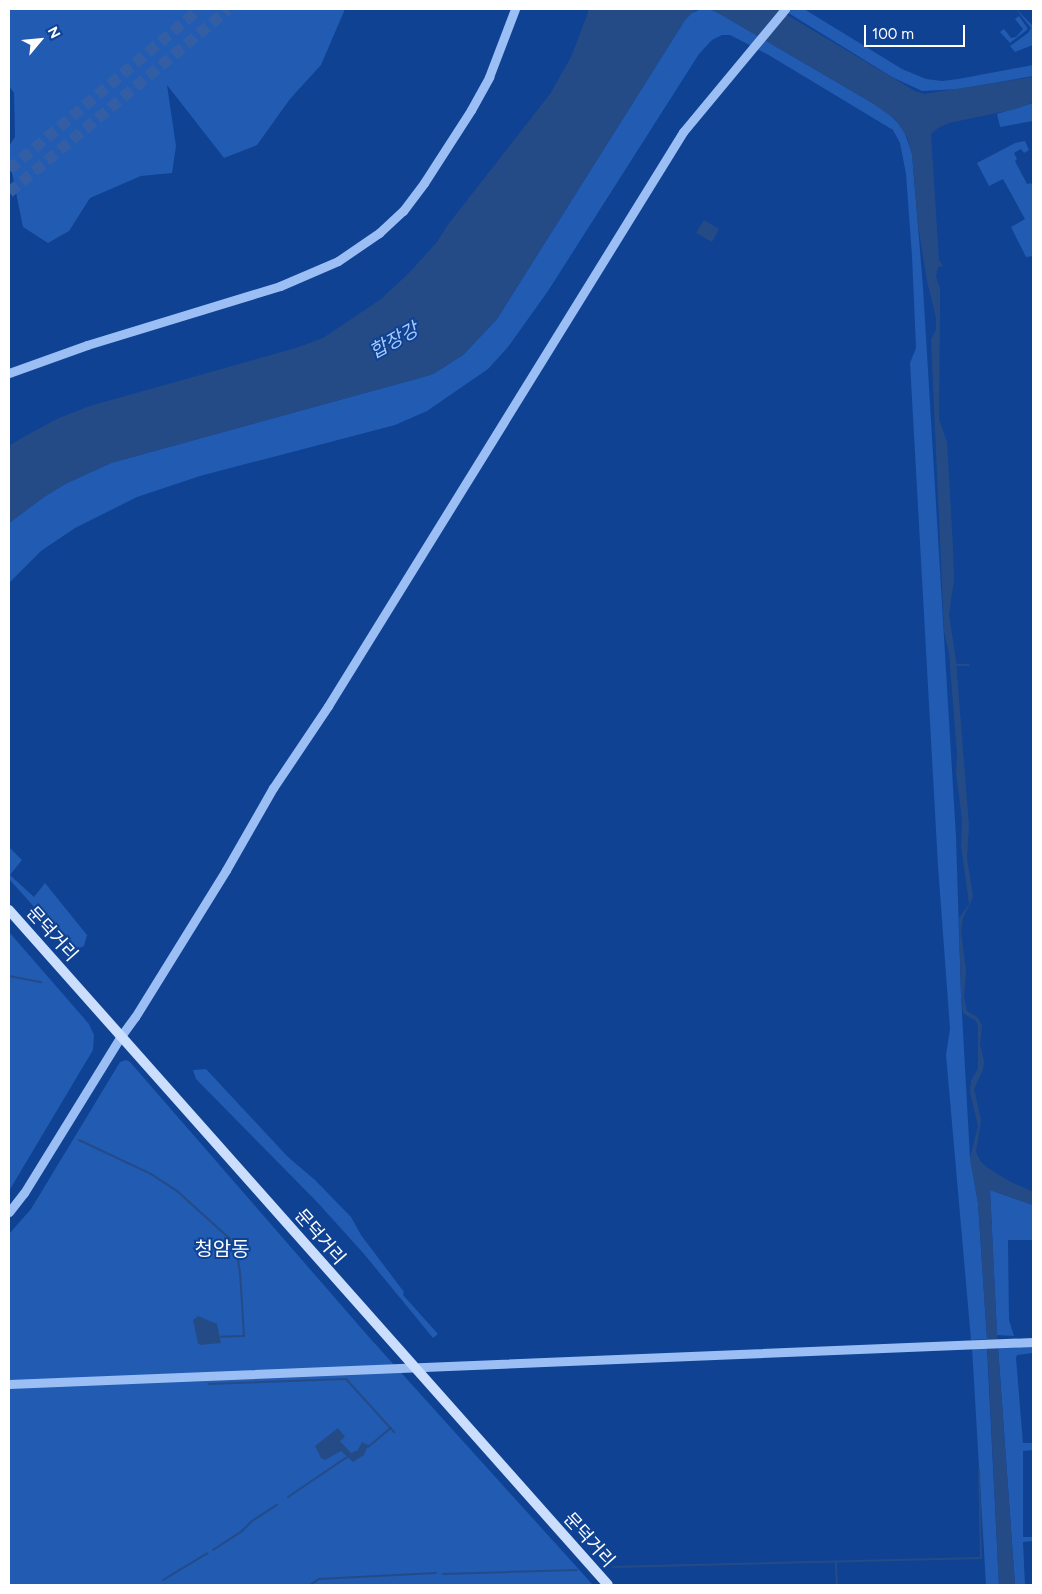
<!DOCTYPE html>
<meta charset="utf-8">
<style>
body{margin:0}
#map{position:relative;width:1042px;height:1594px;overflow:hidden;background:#0f4293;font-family:Figtree,"Noto Sans KR",sans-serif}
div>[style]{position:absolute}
.green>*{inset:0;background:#215bb2}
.water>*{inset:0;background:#254b87}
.stream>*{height:2px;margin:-1px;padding:0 1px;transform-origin:1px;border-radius:1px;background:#254b87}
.trunk-tunnel>*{height:11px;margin-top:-5.5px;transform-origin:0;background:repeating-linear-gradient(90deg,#335ea3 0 11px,transparent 0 16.5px)}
.tertiary>*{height:9px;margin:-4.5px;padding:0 4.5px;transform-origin:4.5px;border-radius:4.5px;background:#9bbff4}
.secondary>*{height:10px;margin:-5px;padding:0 5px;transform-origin:5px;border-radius:5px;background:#cbdefd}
span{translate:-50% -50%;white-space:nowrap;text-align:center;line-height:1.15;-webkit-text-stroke:4px #0f4293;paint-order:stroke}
.street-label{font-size:18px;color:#fff}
.water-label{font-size:19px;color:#a7c9fb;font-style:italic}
.quarter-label{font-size:20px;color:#fff}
.frame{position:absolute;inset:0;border:10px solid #fff;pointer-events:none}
.north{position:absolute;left:15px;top:15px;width:50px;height:50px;-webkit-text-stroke:4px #0f4293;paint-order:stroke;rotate:62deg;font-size:14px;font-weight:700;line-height:20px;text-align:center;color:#fff}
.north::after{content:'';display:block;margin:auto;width:18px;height:22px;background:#fff;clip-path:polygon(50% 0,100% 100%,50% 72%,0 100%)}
.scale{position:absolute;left:864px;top:25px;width:101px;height:22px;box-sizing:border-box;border:2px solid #fff;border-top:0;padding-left:6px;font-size:15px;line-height:18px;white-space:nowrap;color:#fff;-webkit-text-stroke:4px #0f4293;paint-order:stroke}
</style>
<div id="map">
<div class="green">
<div style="clip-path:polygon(9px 9px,345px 9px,321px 65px,290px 99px,257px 145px,224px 158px,167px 85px,176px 146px,172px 173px,141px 176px,90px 198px,69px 231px,48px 243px,23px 227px,9px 158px,9px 146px,15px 137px,14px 93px,9px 86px)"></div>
<div style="clip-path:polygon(701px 9px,710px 9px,720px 14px,886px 111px,903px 128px,912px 154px,923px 287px,956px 837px,961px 995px,970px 1158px,978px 1203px,987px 1339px,971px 1340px,946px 1055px,950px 1029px,938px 866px,910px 363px,916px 348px,912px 256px,906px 174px,900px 143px,893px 130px,767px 54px,730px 35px,722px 35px,712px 40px,699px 54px,548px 291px,508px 347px,488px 369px,427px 411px,395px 425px,200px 476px,137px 497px,75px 528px,41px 551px,9px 583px,9px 523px,44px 497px,65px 484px,111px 463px,416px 379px,433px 374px,463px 355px,497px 319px,685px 20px,690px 14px)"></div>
<div style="clip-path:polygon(782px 9px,804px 9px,902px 69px,926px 79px,942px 81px,958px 79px,1033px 65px,1033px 76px,959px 89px,922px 91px,892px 77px)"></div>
<div style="clip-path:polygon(1016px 9px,1033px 26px,1033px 45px,1015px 52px,1010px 46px,1028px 33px,1031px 28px)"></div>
<div style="clip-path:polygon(1019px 16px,1028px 29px,1010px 43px,1000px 32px,1004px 29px,1011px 38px,1016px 37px,1023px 29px,1015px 19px)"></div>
<div style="clip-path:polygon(1033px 103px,1033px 121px,1000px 127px,997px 114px)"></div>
<div style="clip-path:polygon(1025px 141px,1029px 150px,1024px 153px,1021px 149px,1014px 153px,1017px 159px,1015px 161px,1027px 184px,1031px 183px,1033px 187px,1033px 256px,1026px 257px,1011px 227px,1025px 219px,1003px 179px,989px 186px,977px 163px,1015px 143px)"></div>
<div style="clip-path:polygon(9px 847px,22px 860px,10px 875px,34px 897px,45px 883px,87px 935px,84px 946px,77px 949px,71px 948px,9px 879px)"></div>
<div style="clip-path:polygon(9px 932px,89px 1024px,94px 1035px,93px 1050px,9px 1191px)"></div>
<div style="clip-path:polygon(126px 1060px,130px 1062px,368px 1336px,593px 1585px,9px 1585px,9px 1234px,31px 1209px,120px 1062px)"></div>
<div style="clip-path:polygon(206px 1069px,288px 1157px,315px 1180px,351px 1217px,361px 1235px,404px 1292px,403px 1295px,438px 1334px,433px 1338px,364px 1254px,318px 1203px,196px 1079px,193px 1070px)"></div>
<div style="clip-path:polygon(990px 1190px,1033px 1205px,1033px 1240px,1008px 1240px,1009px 1320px,1014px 1336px,997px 1335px)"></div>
<div style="clip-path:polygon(998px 1347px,1033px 1347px,1033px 1353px,1017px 1355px,1016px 1358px,1023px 1443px,1033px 1443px,1033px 1450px,1023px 1451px,1023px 1537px,1033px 1537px,1033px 1541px,1023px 1542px,1025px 1585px,1015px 1585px)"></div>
<div style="clip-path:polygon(972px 1348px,987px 1348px,999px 1585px,986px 1585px)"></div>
</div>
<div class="water">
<div style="clip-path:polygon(588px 9px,777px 9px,915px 91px,924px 94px,1033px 77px,1033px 102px,1016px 109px,949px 123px,938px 128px,931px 134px,939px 260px,943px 266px,938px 267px,936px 277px,940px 288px,940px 308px,939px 419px,947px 442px,953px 547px,954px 580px,949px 614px,956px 661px,969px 826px,967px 858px,973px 897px,963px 918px,961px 931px,966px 970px,964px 997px,967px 1011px,977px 1017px,982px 1025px,980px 1044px,984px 1061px,983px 1070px,974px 1089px,981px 1120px,976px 1152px,981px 1162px,988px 1168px,1009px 1181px,1033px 1192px,1033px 1205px,990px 1190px,997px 1335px,1015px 1585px,999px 1585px,987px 1338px,978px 1203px,970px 1158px,978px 1126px,970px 1092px,971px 1081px,978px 1068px,978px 1026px,976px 1021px,963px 1013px,961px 995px,959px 918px,969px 904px,961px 845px,962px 819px,956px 773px,957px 754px,949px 653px,944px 631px,931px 339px,936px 330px,936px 318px,927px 281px,918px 225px,912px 154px,907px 137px,895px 119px,869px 101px,720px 14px,710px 9px,695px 10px,685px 20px,497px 319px,463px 355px,433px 374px,416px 379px,111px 463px,65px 484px,44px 497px,9px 523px,9px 446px,25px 436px,59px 418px,90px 406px,296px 348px,323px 338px,381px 299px,409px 273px,437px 242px,447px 226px,550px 94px,571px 57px,588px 13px)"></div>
<div style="clip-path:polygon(704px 220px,719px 229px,712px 242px,696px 233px)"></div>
<div style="clip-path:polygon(198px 1316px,217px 1324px,221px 1343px,200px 1345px,198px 1343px,193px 1320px)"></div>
<div style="clip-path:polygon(338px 1428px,345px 1437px,340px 1441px,351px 1453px,358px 1450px,362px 1442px,368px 1445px,364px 1455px,353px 1462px,341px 1451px,325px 1460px,321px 1458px,315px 1446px)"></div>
</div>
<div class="stream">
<div style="left:953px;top:665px;width:16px"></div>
<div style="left:9px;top:976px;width:33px;rotate:11deg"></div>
<div style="left:79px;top:1140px;width:80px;rotate:25.3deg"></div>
<div style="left:151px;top:1174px;width:30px;rotate:33deg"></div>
<div style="left:176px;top:1190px;width:73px;rotate:42.2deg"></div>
<div style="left:230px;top:1239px;width:17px;rotate:65deg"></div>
<div style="left:237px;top:1254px;width:18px;rotate:81deg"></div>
<div style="left:240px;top:1272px;width:64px;rotate:86.4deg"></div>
<div style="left:244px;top:1336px;width:23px;rotate:178deg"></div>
<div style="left:209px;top:1384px;width:137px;rotate:-2.1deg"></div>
<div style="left:346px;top:1379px;width:72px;rotate:47.8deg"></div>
<div style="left:368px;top:1447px;width:30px;rotate:-40deg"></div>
<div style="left:288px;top:1497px;width:71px;rotate:-34.1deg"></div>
<div style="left:213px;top:1550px;width:35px;rotate:-33deg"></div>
<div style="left:242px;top:1531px;width:14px;rotate:-45deg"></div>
<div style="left:252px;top:1521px;width:30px;rotate:-33deg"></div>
<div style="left:836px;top:1562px;width:23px;rotate:88deg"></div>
<div style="left:613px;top:1567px;width:368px;rotate:-1.4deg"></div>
<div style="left:981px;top:1558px;width:88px;rotate:-91.3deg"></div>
<div style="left:443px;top:1574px;width:134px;rotate:-1.7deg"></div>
<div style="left:163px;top:1580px;width:52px;rotate:-31deg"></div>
<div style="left:310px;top:1585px;width:11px;rotate:-34deg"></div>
<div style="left:319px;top:1579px;width:117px;rotate:-2.9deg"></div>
</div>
<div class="trunk-tunnel">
<div style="left:9px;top:169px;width:248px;rotate:-40.1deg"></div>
<div style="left:9px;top:192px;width:285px;rotate:-39.9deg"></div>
</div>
<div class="tertiary">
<div style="left:9px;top:373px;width:83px;rotate:-19.7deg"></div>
<div style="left:87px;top:345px;width:202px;rotate:-17deg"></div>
<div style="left:280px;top:286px;width:63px;rotate:-23.3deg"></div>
<div style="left:338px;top:261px;width:50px;rotate:-34.3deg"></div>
<div style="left:379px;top:233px;width:33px;rotate:-43deg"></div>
<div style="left:403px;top:211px;width:35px;rotate:-53deg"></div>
<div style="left:424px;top:183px;width:87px;rotate:-57.2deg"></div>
<div style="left:471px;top:110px;width:38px;rotate:-61deg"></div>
<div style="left:489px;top:77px;width:73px;rotate:-69.1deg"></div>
<div style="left:9px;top:1212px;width:24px;rotate:-52deg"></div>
<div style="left:24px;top:1193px;width:185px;rotate:-58.3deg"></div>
<div style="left:121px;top:1036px;width:24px;rotate:-54deg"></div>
<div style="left:135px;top:1017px;width:173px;rotate:-58.2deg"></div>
<div style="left:226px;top:870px;width:95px;rotate:-60.2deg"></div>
<div style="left:273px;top:788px;width:99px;rotate:-56.1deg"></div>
<div style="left:328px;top:706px;width:675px;rotate:-58.26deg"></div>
<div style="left:683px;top:132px;width:160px;rotate:-50.3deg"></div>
<div style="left:9px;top:1384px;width:1025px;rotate:-2.35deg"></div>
</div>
<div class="secondary">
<div style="left:9px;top:910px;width:902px;rotate:48.41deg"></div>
</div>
<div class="street-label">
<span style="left:52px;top:934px;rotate:48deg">문덕거리</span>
<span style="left:320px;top:1237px;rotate:49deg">문덕거리</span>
<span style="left:589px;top:1540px;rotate:48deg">문덕거리</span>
</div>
<div class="water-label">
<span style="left:394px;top:341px;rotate:-29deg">합장강</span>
</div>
<div class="quarter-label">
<span style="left:222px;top:1249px">청암동</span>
</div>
<div class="frame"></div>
<div class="north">N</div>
<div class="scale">100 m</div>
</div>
